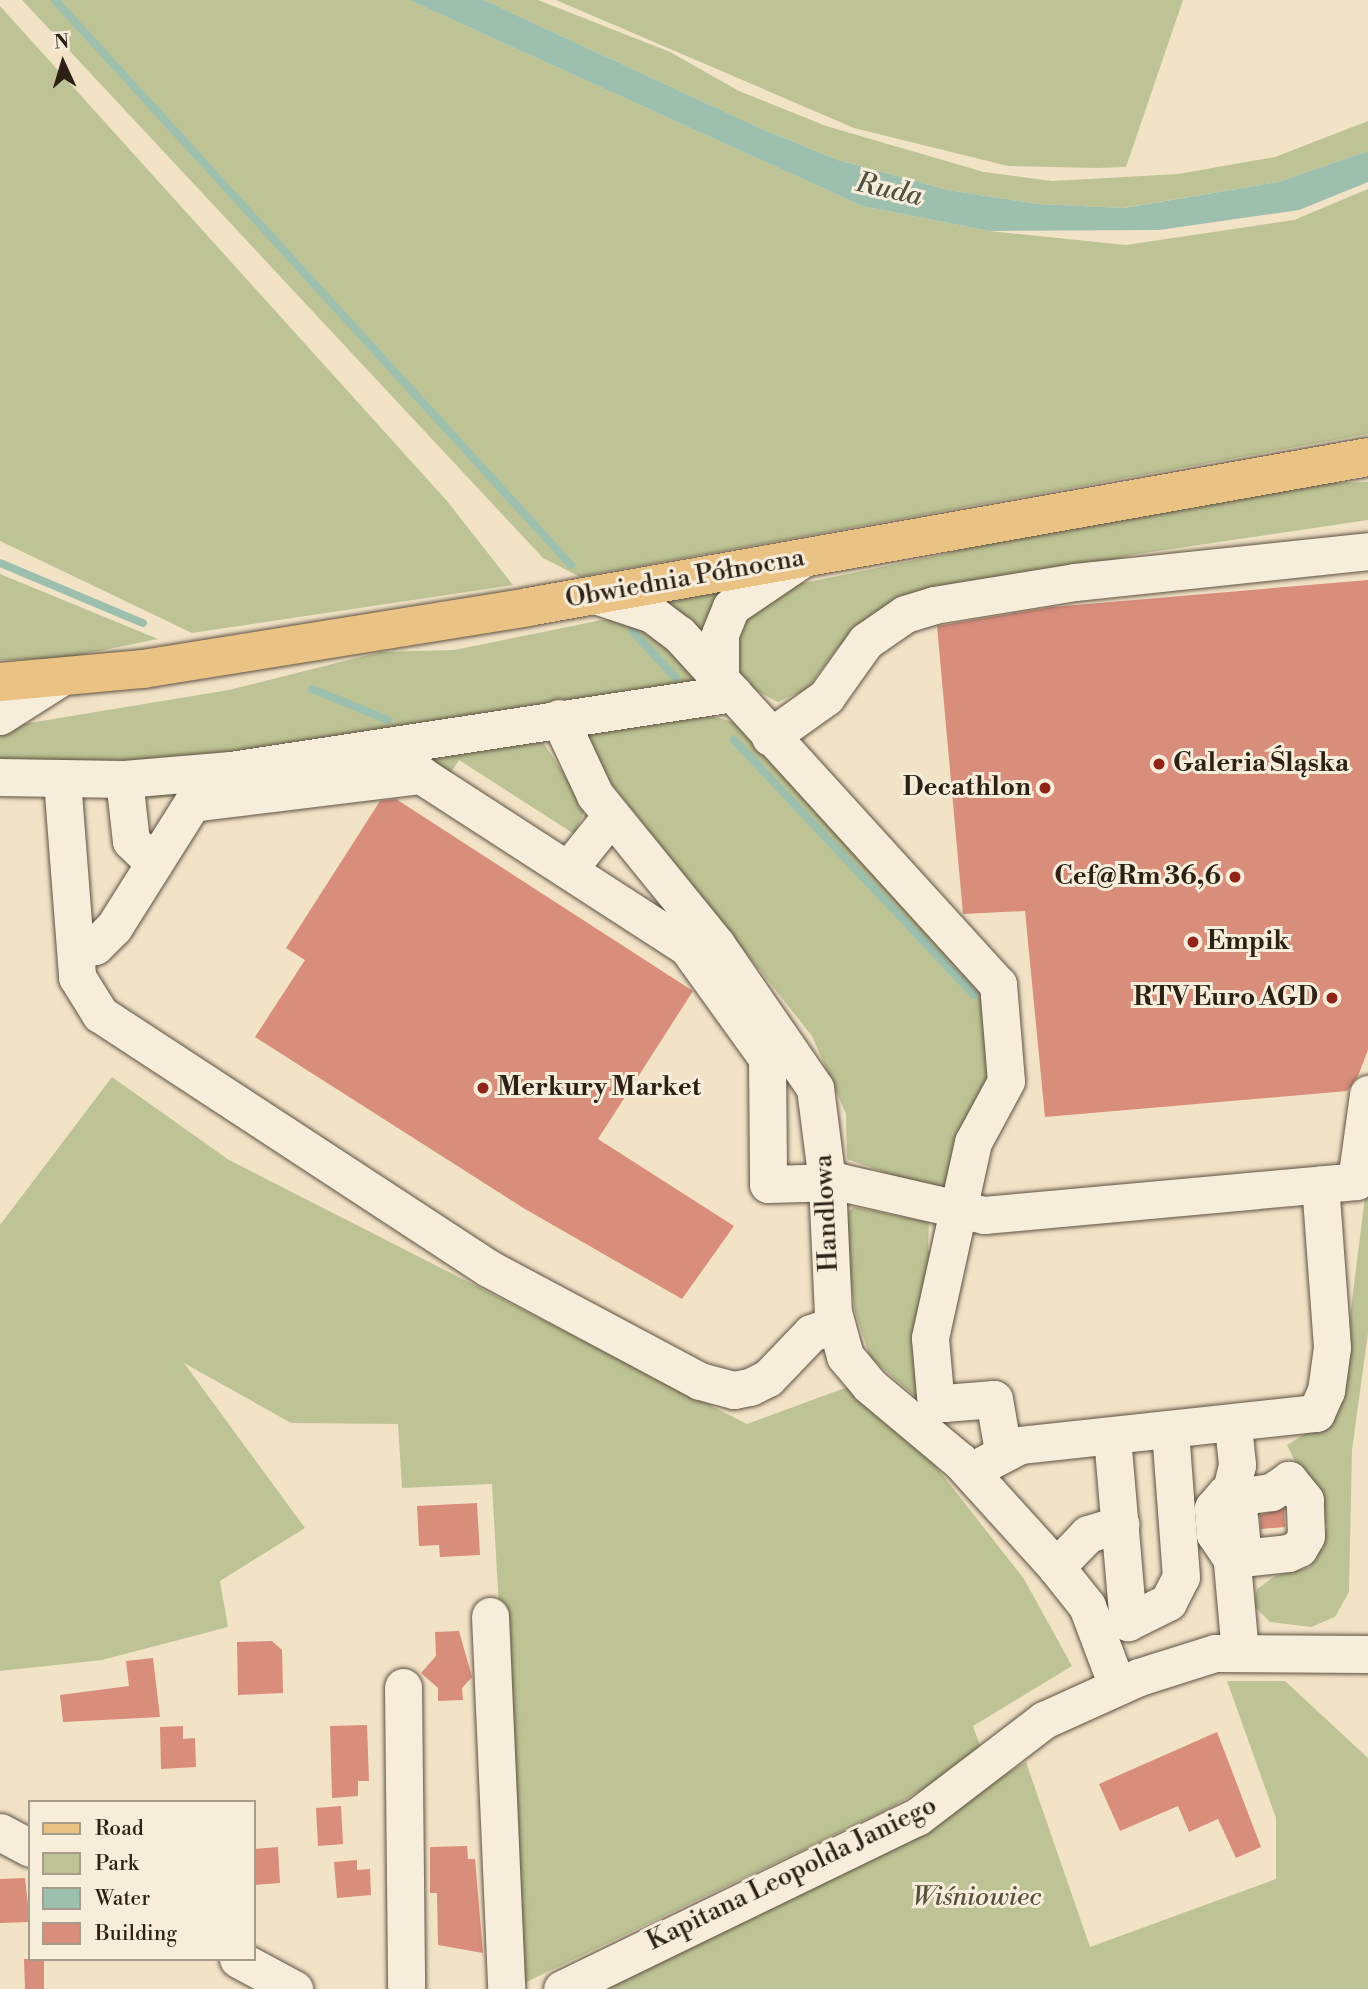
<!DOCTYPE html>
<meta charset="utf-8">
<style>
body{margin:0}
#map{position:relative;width:1368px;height:1989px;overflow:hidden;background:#f2e3c7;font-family:"Libre Bodoni",serif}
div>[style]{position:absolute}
.green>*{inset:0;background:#bdc394}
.water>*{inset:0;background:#9dbfae}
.stream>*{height:8px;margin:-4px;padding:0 4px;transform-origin:4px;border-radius:4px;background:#9dbfae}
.building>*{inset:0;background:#d98d7b}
.roads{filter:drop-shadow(0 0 2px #5f5142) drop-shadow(0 0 2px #5f5142)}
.minor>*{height:37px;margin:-18.5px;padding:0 18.5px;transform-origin:18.5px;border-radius:18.5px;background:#f7eddb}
.major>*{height:38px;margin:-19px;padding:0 19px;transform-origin:19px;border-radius:19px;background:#e9c284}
.dots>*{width:19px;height:19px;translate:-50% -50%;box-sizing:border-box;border:4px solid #f7eddb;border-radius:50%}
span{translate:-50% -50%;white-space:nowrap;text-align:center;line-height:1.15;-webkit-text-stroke:6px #f7eddb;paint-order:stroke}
.street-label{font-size:26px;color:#2e2015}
.poi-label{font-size:26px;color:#2e2015;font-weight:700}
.left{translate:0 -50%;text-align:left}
.right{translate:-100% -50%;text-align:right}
.park-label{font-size:26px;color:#59513b;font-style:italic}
.water-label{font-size:28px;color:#4f5043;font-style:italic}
.legend{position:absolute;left:28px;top:1800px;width:228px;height:161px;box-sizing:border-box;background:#f7eddb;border:2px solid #a79b8c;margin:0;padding:9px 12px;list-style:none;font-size:21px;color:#2e2015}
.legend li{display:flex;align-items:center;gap:14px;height:35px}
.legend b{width:35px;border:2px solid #a79b8c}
.north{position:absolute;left:28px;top:28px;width:70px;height:70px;-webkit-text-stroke:5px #f7eddb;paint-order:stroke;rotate:356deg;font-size:19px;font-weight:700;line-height:28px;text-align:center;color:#2e2015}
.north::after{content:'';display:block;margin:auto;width:24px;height:32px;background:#2e2015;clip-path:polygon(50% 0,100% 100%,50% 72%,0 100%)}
</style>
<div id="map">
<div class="green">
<div style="clip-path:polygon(22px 0,409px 0,862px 206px,989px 231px,1126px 245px,1294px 220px,1368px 189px,1368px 434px,580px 577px,543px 558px)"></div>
<div style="clip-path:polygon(484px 0,538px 0,670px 52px,739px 91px,826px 126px,984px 172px,1052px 181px,1178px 174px,1275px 157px,1368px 121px,1368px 151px,1278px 182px,1123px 208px,1038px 204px,948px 190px,838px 160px,762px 129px)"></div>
<div style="clip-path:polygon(556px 0,1183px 0,1126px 167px,1097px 168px,1008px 166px,854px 128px)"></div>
<div style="clip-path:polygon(0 6px,447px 501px,513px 585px,192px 633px,0 541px)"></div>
<div style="clip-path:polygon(1368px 482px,1368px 520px,1131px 555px,875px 619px,839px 646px,807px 689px,778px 702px,732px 678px,738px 618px,779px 588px,945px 554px,1023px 530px,1303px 484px)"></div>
<div style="clip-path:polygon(0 574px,158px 639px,60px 659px,0 660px)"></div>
<div style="clip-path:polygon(722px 591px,703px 636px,667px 601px)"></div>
<div style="clip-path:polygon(602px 620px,640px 621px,703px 683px,136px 768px,0 763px,0 733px,23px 724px,229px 690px,380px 652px,454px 650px)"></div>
<div style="clip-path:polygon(694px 711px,751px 727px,986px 983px,997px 1071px,956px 1178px,940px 1192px,847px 1159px,846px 1114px,812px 1036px,603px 773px,584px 739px,604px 724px)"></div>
<div style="clip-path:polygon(541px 739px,586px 808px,574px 834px,459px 760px,448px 777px,418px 765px,150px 799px,149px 791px)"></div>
<div style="clip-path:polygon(112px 1077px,229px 1160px,747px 1424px,853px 1385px,916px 1441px,1024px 1579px,1072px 1666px,973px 1726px,983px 1754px,890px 1808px,520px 1985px,492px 1484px,402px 1488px,398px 1424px,291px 1423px,184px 1363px,305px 1528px,220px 1581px,228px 1627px,102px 1660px,0 1671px,0 1225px)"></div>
<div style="clip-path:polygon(1368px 1173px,1368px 1333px,1352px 1450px,1349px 1592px,1335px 1617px,1311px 1627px,1270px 1622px,1254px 1606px,1257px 1589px,1275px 1576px,1310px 1567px,1327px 1527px,1287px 1445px,1338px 1413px)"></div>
<div style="clip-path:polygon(854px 1207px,929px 1222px,928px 1250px,935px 1253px,924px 1404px,870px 1357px,855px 1311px,848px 1260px,845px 1214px)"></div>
<div style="clip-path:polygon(1227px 1681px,1285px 1681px,1368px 1758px,1368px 1989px,606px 1989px,827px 1879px,1026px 1762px,1090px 1947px,1276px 1879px,1276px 1818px)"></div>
</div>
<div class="water">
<div style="clip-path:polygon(409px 0,484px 0,762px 129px,838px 160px,948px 190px,1038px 204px,1124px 208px,1278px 182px,1368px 151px,1368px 182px,1299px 210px,1159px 230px,989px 231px,862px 206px)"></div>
</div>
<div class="stream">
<div style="left:55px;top:0;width:765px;rotate:47.6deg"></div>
<div style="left:0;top:563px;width:155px;rotate:22.8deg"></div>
<div style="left:632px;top:631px;width:64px;rotate:46.9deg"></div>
<div style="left:312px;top:689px;width:82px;rotate:22.2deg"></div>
<div style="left:734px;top:740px;width:350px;rotate:46.7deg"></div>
</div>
<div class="building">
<div style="clip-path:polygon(1368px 580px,1368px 1050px,1358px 1076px,1347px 1091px,1045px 1117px,1025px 911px,963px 914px,937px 626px,1052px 607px)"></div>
<div style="clip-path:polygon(396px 799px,693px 991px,598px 1139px,734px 1226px,682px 1299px,525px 1209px,255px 1037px,305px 960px,286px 948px,380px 801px)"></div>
<div style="clip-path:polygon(477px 1503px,480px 1555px,440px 1557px,439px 1545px,419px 1546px,417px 1506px)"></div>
<div style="clip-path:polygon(1284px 1508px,1285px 1527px,1261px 1529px,1260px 1515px)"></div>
<div style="clip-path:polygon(459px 1631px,472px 1677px,462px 1688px,463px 1700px,438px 1701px,438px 1688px,421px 1673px,436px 1656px,435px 1632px)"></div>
<div style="clip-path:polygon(272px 1641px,282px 1650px,283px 1693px,238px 1695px,237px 1642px)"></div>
<div style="clip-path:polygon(153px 1658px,160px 1717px,63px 1722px,60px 1695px,129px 1686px,126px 1661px)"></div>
<div style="clip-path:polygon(367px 1725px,369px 1781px,358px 1781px,358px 1796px,332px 1798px,330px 1726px)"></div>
<div style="clip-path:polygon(183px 1726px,183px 1739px,195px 1738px,196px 1767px,161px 1769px,160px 1727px)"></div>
<div style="clip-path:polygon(1217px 1732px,1261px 1847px,1236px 1858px,1218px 1819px,1189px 1832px,1178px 1806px,1120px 1831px,1099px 1784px)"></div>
<div style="clip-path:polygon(341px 1806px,343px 1844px,318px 1846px,316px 1808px)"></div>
<div style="clip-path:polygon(467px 1846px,468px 1859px,475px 1859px,483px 1953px,438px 1945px,437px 1893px,430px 1893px,430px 1847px)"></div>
<div style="clip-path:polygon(278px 1847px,280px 1883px,254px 1885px,254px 1849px)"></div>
<div style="clip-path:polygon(357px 1860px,357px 1870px,370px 1869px,371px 1895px,337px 1898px,334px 1862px)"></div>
<div style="clip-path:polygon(25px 1878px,30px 1922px,0 1923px,0 1879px)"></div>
<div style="clip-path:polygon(24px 1959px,44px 1959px,44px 1989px,25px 1989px)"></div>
</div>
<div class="roads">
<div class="minor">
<div style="left:595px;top:595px;width:60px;rotate:18.4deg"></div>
<div style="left:652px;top:614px;width:34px;rotate:37deg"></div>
<div style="left:679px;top:634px;width:474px;rotate:47.7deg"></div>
<div style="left:998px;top:984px;width:97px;rotate:85.3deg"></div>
<div style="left:1006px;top:1081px;width:69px;rotate:118.4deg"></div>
<div style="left:973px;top:1142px;width:201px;rotate:102.4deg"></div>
<div style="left:930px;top:1338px;width:57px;rotate:85deg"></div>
<div style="left:935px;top:1395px;width:12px;rotate:42deg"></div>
<div style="left:944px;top:1403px;width:50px;rotate:-4.6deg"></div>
<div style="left:994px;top:1399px;width:53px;rotate:80.2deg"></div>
<div style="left:720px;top:675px;width:41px;rotate:-90deg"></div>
<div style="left:720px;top:634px;width:29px;rotate:-68deg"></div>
<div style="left:731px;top:607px;width:82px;rotate:-34.1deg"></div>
<div style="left:0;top:716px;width:69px;rotate:-32.5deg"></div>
<div style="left:559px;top:718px;width:85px;rotate:64.9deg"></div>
<div style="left:595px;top:795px;width:192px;rotate:50.9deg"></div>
<div style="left:716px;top:944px;width:175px;rotate:55.5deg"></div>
<div style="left:815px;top:1088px;width:95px;rotate:82.7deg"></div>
<div style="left:827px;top:1182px;width:130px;rotate:87.4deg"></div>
<div style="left:833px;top:1312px;width:46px;rotate:74.7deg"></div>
<div style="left:845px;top:1356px;width:38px;rotate:50deg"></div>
<div style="left:869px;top:1385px;width:119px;rotate:39.9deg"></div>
<div style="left:960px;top:1461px;width:143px;rotate:47.8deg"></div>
<div style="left:1056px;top:1567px;width:50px;rotate:51.5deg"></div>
<div style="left:1087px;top:1606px;width:85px;rotate:69.4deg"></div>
<div style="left:770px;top:737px;width:69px;rotate:-35.5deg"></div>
<div style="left:826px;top:697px;width:69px;rotate:-54.5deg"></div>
<div style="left:866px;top:641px;width:47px;rotate:-34.7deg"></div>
<div style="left:905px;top:614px;width:30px;rotate:-17deg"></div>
<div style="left:934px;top:605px;width:143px;rotate:-9.3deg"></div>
<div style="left:1075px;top:582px;width:295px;rotate:-6deg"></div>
<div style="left:0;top:777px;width:124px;rotate:0.9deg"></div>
<div style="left:124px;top:779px;width:107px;rotate:-4.8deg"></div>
<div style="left:231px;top:770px;width:508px;rotate:-8.72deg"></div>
<div style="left:124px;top:779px;width:62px;rotate:83.6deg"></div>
<div style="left:131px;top:841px;width:32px;rotate:44deg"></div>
<div style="left:62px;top:780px;width:198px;rotate:85.6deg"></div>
<div style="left:77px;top:977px;width:44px;rotate:58.1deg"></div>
<div style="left:100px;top:1014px;width:464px;rotate:33.2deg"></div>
<div style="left:488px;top:1268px;width:240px;rotate:28.1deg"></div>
<div style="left:700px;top:1381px;width:35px;rotate:15deg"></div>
<div style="left:734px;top:1390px;width:16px;rotate:-11deg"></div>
<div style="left:750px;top:1387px;width:20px;rotate:-27deg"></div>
<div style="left:768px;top:1378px;width:62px;rotate:-46.3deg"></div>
<div style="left:811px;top:1333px;width:24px;rotate:-19deg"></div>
<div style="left:570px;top:867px;width:65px;rotate:-51.2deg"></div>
<div style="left:76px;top:950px;width:19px;rotate:-12deg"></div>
<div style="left:95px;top:946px;width:27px;rotate:-45deg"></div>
<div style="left:114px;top:927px;width:146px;rotate:-57.8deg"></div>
<div style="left:192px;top:803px;width:231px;rotate:-7deg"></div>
<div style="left:421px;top:775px;width:317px;rotate:32.9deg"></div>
<div style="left:687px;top:947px;width:137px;rotate:54.2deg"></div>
<div style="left:767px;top:1058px;width:126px;rotate:89.5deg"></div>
<div style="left:768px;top:1184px;width:72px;rotate:-1.6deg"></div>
<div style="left:840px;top:1182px;width:148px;rotate:12.9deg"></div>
<div style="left:984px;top:1215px;width:374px;rotate:-5.2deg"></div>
<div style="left:1356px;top:1181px;width:88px;rotate:-82.1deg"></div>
<div style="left:1233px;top:1426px;width:39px;rotate:84deg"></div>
<div style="left:1237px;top:1465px;width:43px;rotate:103.4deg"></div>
<div style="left:1227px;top:1507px;width:146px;rotate:84.9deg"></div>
<div style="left:1112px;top:1437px;width:186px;rotate:85.1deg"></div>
<div style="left:1128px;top:1622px;width:45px;rotate:-26.6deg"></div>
<div style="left:1168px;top:1602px;width:28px;rotate:-63deg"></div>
<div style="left:1181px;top:1577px;width:146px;rotate:-94.3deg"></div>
<div style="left:984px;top:1464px;width:41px;rotate:-27.8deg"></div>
<div style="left:1020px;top:1445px;width:298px;rotate:-6.2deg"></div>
<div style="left:1316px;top:1413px;width:24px;rotate:-66deg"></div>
<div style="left:1326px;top:1391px;width:44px;rotate:-82.2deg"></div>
<div style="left:1332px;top:1347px;width:163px;rotate:-94.2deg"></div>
<div style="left:1226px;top:1493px;width:20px;rotate:131deg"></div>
<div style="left:1213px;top:1508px;width:26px;rotate:86deg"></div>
<div style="left:1215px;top:1534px;width:30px;rotate:56deg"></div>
<div style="left:1232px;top:1559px;width:56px;rotate:-6.1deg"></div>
<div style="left:1288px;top:1553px;width:12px;rotate:-24deg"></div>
<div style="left:1299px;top:1548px;width:14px;rotate:-60deg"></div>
<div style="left:1306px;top:1536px;width:36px;rotate:-92deg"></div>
<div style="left:1305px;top:1500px;width:26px;rotate:-129deg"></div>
<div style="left:1289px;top:1480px;width:22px;rotate:146deg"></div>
<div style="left:1271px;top:1492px;width:34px;rotate:172deg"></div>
<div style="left:1237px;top:1497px;width:60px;rotate:84.3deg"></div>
<div style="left:1056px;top:1567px;width:46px;rotate:-45.9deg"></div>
<div style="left:1088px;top:1534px;width:34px;rotate:-17deg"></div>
<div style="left:490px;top:1616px;width:373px;rotate:87.5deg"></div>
<div style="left:403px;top:1687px;width:302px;rotate:89.4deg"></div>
<div style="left:0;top:1832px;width:34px;rotate:28deg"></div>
<div style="left:238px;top:1959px;width:64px;rotate:28.2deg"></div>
<div style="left:562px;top:1989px;width:394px;rotate:-25.9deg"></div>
<div style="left:917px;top:1817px;width:160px;rotate:-37.4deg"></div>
<div style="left:1044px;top:1720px;width:104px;rotate:-24.4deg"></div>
<div style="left:1139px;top:1677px;width:80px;rotate:-17.5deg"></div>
<div style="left:1215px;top:1653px;width:153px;rotate:0.4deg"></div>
</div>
<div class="major">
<div style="left:0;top:682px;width:144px;rotate:-5.2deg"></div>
<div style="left:143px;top:669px;width:390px;rotate:-9.1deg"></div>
<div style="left:528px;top:607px;width:853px;rotate:-10.12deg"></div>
</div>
</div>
<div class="dots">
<div style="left:1159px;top:764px;background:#8f2418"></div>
<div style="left:1045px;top:788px;background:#8f2418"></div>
<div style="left:1235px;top:877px;background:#8f2418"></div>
<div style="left:1193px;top:942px;background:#8f2418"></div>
<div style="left:1332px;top:998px;background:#8f2418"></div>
<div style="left:483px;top:1088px;background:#8f2418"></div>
</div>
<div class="street-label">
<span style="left:685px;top:579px;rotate:-10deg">Obwiednia Północna</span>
<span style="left:827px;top:1213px;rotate:-93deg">Handlowa</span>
<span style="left:792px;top:1874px;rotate:-26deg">Kapitana Leopolda Janiego</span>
</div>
<div class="poi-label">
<span class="left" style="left:1173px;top:764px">Galeria Śląska</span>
<span class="right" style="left:1031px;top:788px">Decathlon</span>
<span class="right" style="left:1221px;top:877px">Cef@Rm 36,6</span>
<span class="left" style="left:1207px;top:942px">Empik</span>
<span class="right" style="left:1318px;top:998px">RTV Euro AGD</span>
<span class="left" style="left:497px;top:1088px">Merkury Market</span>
</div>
<div class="park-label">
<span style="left:977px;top:1898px">Wiśniowiec</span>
</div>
<div class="water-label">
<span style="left:889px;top:190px;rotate:13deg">Ruda</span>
</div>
<ul class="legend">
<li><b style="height:9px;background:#e9c284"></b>Road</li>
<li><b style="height:19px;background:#bdc394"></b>Park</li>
<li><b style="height:19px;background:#9dbfae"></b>Water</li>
<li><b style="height:19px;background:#d98d7b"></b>Building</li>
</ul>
<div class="north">N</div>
</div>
